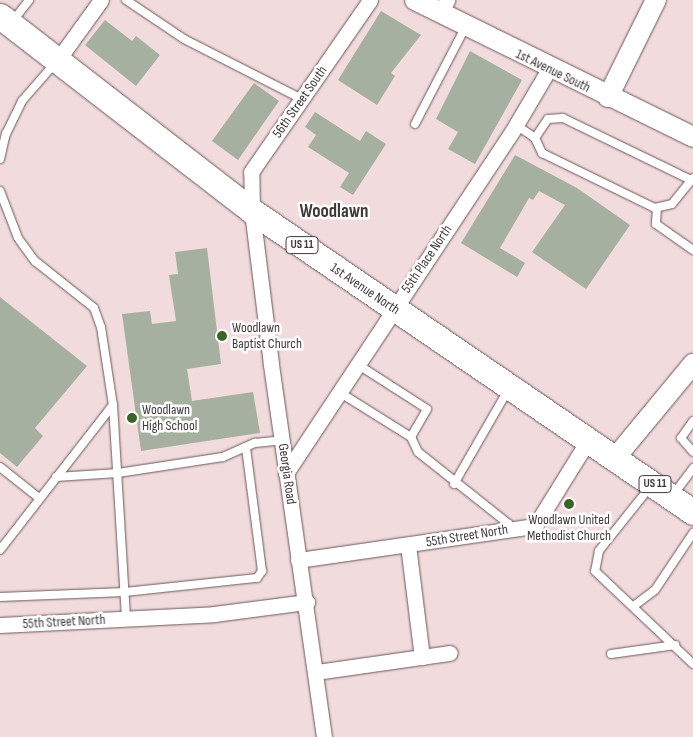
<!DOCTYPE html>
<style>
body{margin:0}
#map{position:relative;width:693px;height:737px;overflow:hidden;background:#f2dbdd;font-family:"Sofia Sans Condensed",sans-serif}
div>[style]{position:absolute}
.building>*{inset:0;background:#a5b0a0}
.roads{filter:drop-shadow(0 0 1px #6b585a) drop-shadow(0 0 1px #6b585a)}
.service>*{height:8px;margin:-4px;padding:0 4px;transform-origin:4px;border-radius:4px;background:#fff}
.minor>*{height:15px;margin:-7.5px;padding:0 7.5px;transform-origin:7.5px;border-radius:7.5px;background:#fff}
.tertiary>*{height:20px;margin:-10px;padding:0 10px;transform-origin:10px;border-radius:10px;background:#fff}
.primary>*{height:25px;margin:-12.5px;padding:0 12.5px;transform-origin:12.5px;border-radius:12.5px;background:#fff}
.dots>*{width:14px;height:14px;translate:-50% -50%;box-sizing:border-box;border:2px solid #fff;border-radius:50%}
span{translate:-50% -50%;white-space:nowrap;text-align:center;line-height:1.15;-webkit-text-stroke:5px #fff;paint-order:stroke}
.shield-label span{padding:1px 4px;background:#fff;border:1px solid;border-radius:4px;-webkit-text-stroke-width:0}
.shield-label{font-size:12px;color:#413839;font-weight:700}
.street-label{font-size:14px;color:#413839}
.poi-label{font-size:14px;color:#413839}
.left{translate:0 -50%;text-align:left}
.district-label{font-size:19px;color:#413839;font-weight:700}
</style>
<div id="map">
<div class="building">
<div style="clip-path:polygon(381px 11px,421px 35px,391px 73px,395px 76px,377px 105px,338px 80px)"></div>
<div style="clip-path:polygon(105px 20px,132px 41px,136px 36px,160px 55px,136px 86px,85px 45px)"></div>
<div style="clip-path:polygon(470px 51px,522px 80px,475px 164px,448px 149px,458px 132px,436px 119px)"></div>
<div style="clip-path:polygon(254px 83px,279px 101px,238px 160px,212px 141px)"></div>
<div style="clip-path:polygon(315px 112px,360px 141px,366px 131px,386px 144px,353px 195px,340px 187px,349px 173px,308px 147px,316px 135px,305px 127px)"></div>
<div style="clip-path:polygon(515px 155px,577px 188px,630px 225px,586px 289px,532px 252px,565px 205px,539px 191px,533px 200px,529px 198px,500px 248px,525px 263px,517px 277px,461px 243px)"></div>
<div style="clip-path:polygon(207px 248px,221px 364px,187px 369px,192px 401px,253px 392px,260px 433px,141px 451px,122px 314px,150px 311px,152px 324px,176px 321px,169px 275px,178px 274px,175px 252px)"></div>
<div style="clip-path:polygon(0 297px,87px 366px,35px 428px,43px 436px,17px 467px,0 453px)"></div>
</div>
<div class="roads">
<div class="service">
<div style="left:126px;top:0;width:70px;rotate:33.9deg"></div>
<div style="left:184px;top:39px;width:132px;rotate:27deg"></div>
<div style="left:12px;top:22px;width:28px;rotate:-52deg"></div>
<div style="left:415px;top:124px;width:108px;rotate:-62.5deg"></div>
<div style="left:516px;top:125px;width:23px;rotate:34deg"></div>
<div style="left:535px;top:138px;width:17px;rotate:65deg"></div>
<div style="left:542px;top:153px;width:126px;rotate:26deg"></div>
<div style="left:655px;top:208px;width:17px;rotate:-13deg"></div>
<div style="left:672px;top:204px;width:33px;rotate:-51deg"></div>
<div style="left:535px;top:138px;width:23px;rotate:-56deg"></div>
<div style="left:548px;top:119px;width:15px;rotate:-4deg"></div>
<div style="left:563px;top:118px;width:142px;rotate:25.8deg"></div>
<div style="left:0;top:159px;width:26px;rotate:-77deg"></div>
<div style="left:6px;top:134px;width:37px;rotate:-64deg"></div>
<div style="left:22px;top:101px;width:50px;rotate:-49deg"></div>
<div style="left:0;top:191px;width:50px;rotate:69deg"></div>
<div style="left:18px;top:238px;width:29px;rotate:54deg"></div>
<div style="left:35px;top:261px;width:75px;rotate:38.5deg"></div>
<div style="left:94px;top:308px;width:20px;rotate:70deg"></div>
<div style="left:101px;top:327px;width:79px;rotate:81.3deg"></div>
<div style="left:113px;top:405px;width:214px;rotate:86.5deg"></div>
<div style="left:657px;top:208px;width:16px;rotate:94deg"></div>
<div style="left:656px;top:224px;width:45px;rotate:35.1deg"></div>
<div style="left:339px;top:392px;width:85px;rotate:32deg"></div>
<div style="left:411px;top:437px;width:32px;rotate:-60deg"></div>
<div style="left:427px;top:409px;width:83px;rotate:-147.3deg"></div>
<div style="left:693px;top:421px;width:21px;rotate:125deg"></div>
<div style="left:681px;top:438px;width:18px;rotate:49deg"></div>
<div style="left:411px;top:437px;width:17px;rotate:65deg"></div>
<div style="left:418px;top:452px;width:116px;rotate:38.4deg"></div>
<div style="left:509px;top:524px;width:6px;rotate:72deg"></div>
<div style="left:0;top:467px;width:50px;rotate:38.5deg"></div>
<div style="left:56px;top:477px;width:62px;rotate:-3.7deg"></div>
<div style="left:118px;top:473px;width:106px;rotate:-8.7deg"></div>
<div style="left:223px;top:457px;width:35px;rotate:-24deg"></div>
<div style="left:255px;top:443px;width:27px;rotate:-6deg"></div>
<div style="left:454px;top:484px;width:108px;rotate:-60.1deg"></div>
<div style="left:650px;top:487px;width:82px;rotate:128.6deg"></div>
<div style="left:599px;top:551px;width:20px;rotate:101deg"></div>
<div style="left:595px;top:571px;width:135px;rotate:43.5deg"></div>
<div style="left:673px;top:495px;width:34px;rotate:-53deg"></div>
<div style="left:0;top:550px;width:184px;rotate:-52.1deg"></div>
<div style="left:0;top:597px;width:125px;rotate:-2.3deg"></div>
<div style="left:125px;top:592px;width:133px;rotate:-6.1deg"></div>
<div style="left:257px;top:578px;width:9px;rotate:-54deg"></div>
<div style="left:262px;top:571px;width:125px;rotate:-97.4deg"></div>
<div style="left:635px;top:605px;width:25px;rotate:-37deg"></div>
<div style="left:655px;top:590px;width:69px;rotate:-56.3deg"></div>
<div style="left:611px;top:654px;width:65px;rotate:-8deg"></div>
</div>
<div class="minor">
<div style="left:440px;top:14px;width:16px;rotate:-63deg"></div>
<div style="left:57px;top:61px;width:75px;rotate:-54.2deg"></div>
<div style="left:286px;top:473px;width:417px;rotate:-56.5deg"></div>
<div style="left:516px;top:125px;width:65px;rotate:-59.5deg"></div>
<div style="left:408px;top:545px;width:113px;rotate:82.9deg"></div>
<div style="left:298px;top:560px;width:239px;rotate:-8.2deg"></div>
<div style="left:535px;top:526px;width:102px;rotate:-58.2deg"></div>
<div style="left:0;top:625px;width:214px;rotate:-2.9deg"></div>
<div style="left:214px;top:614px;width:94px;rotate:-7.4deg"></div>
<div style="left:316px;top:672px;width:135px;rotate:-8.1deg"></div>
<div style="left:324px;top:737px;width:377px;rotate:-98.1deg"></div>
<div style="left:271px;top:364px;width:154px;rotate:-97.1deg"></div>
<div style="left:252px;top:211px;width:39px;rotate:-91deg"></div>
<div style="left:251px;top:172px;width:209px;rotate:-55.3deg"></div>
</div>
<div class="tertiary">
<div style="left:415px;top:0;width:310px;rotate:26.2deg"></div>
<div style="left:608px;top:97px;width:108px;rotate:-63.7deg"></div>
<div style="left:616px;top:457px;width:121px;rotate:-50.4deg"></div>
</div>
<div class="primary">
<div style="left:0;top:16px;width:319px;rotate:37.7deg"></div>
<div style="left:252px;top:211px;width:534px;rotate:34.32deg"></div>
</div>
</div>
<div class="dots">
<div style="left:222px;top:336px;background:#396625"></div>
<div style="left:132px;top:418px;background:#396625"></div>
<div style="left:569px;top:504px;background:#396625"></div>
</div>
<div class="shield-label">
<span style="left:302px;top:245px">US 11</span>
<span style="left:655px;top:484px">US 11</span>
</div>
<div class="street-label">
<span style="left:553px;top:71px;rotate:26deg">1st Avenue South</span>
<span style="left:300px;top:102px;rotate:-55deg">56th Street South</span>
<span style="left:427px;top:259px;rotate:-56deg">55th Place North</span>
<span style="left:365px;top:289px;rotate:34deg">1st Avenue North</span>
<span style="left:287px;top:474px;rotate:82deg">Georgia Road</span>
<span style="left:467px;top:536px;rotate:-9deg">55th Street North</span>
<span style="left:64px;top:622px;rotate:-3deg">55th Street North</span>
</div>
<div class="poi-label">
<span class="left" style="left:232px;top:336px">Woodlawn<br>Baptist Church</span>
<span class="left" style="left:142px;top:418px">Woodlawn<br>High School</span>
<span style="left:569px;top:528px">Woodlawn United<br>Methodist Church</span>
</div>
<div class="district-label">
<span style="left:334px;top:212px">Woodlawn</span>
</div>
</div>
